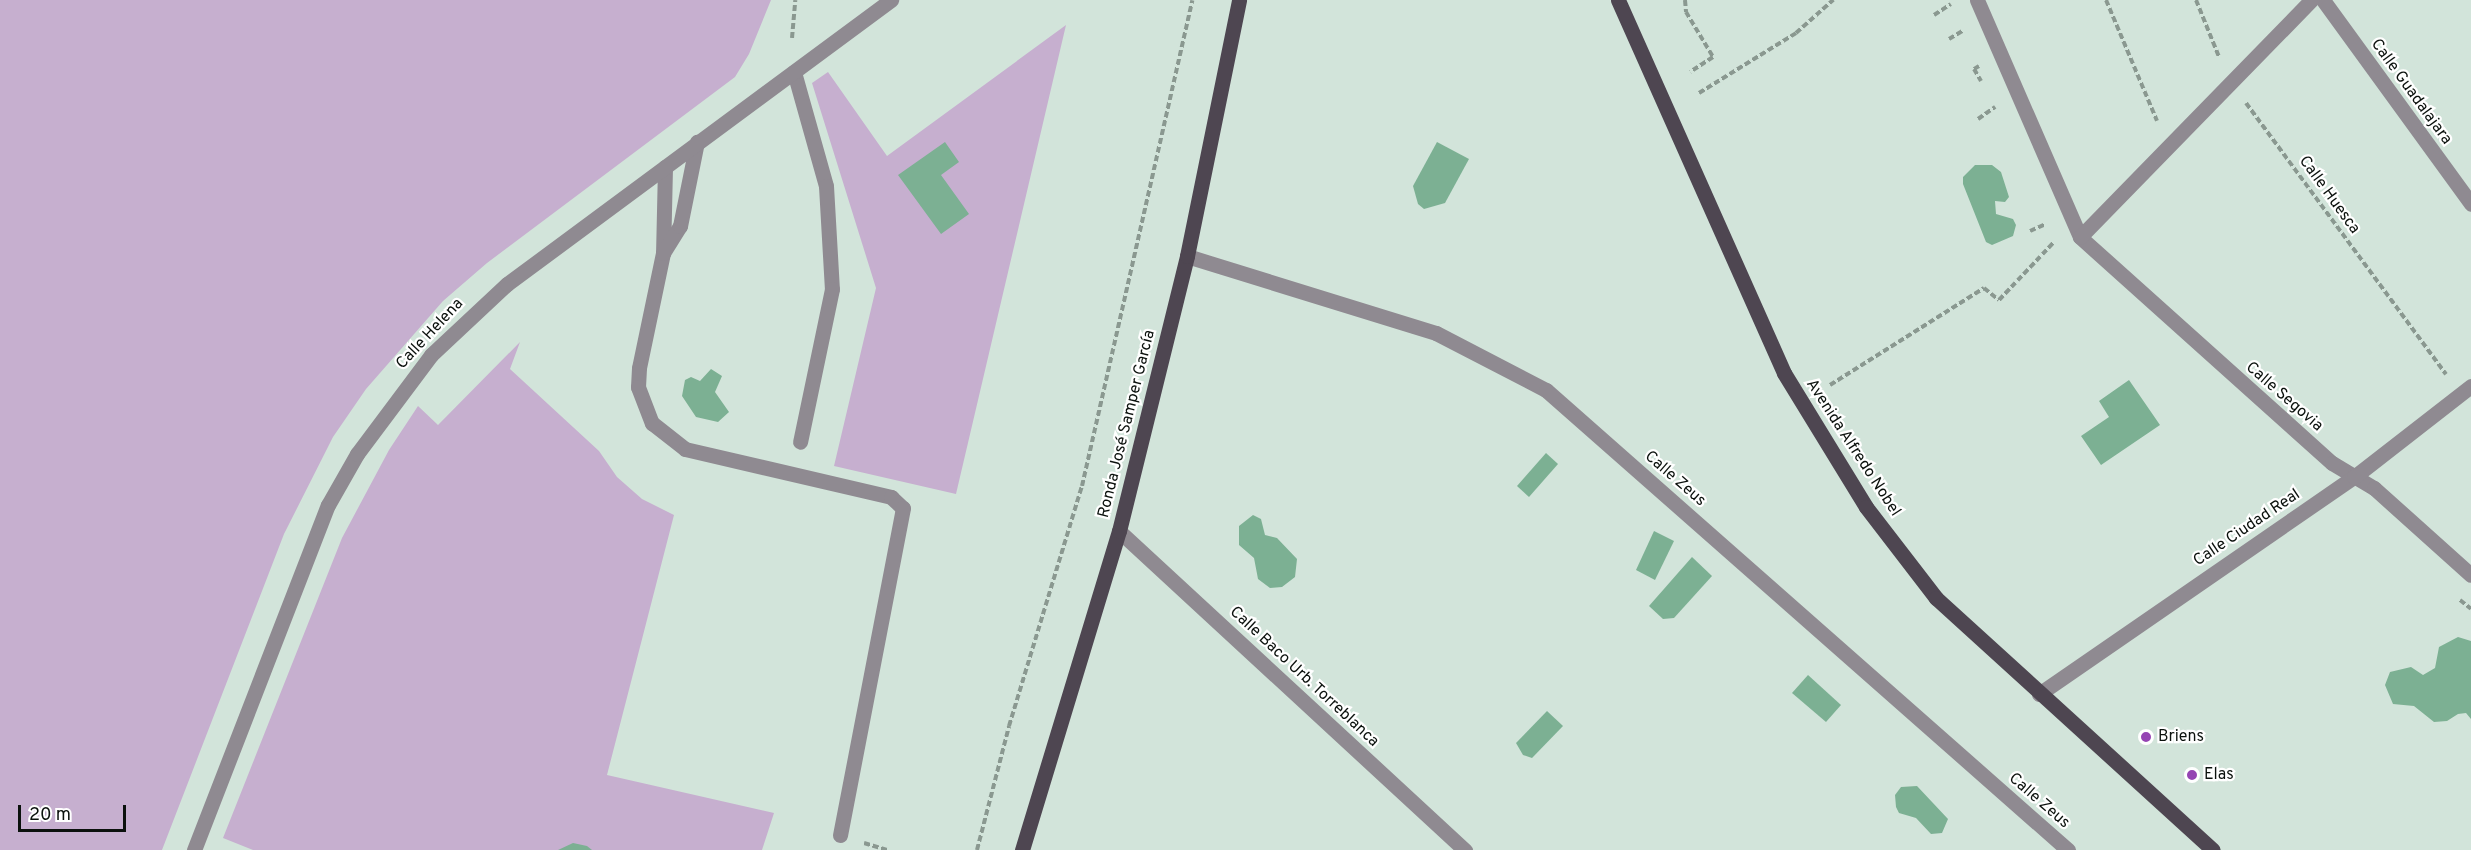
<!DOCTYPE html>
<meta charset="utf-8">
<style>
body{margin:0}
#map{position:relative;width:2471px;height:850px;overflow:hidden;background:#d2e4da;font-family:Overpass,sans-serif}
div>[style]{position:absolute}
.green>*{inset:0;background:#c6afcf}
.water>*{inset:0;background:#7cb093}
.path>*{height:4px;margin-top:-2px;transform-origin:0;background:repeating-linear-gradient(90deg,#8a9890 0 6px,transparent 0 9px)}
.minor>*{height:15px;margin:-7.5px;padding:0 7.5px;transform-origin:7.5px;border-radius:7.5px;background:#8f8a91}
.major>*{height:15px;margin:-7.5px;padding:0 7.5px;transform-origin:7.5px;border-radius:7.5px;background:#4e4651}
.dots>*{width:16px;height:16px;translate:-50% -50%;box-sizing:border-box;border:3px solid #fff;border-radius:50%}
span{translate:-50% -50%;white-space:nowrap;text-align:center;line-height:1.15;-webkit-text-stroke:4.5px #fff;paint-order:stroke}
.street-label{font-size:16px;color:#0b110d}
.poi-label{font-size:16px;color:#0b110d}
.left{translate:0 -50%;text-align:left}
.scale{position:absolute;left:18px;top:805px;width:108px;height:27px;box-sizing:border-box;border:3px solid #0b110d;border-top:0;padding-left:8px;font-size:18px;line-height:21px;white-space:nowrap;color:#0b110d;-webkit-text-stroke:4px #fff;paint-order:stroke}
</style>
<div id="map">
<div class="green">
<div style="clip-path:polygon(0 0,771px 0,749px 54px,735px 77px,487px 263px,443px 301px,366px 389px,333px 437px,284px 534px,162px 850px,0 850px)"></div>
<div style="clip-path:polygon(1066px 25px,956px 494px,834px 466px,876px 288px,812px 83px,828px 72px,887px 156px)"></div>
<div style="clip-path:polygon(520px 342px,510px 369px,599px 451px,617px 477px,642px 499px,674px 515px,607px 775px,774px 813px,762px 850px,253px 850px,223px 838px,342px 538px,389px 450px,418px 406px,438px 425px)"></div>
</div>
<div class="water">
<div style="clip-path:polygon(945px 142px,959px 162px,941px 175px,969px 214px,941px 234px,898px 175px)"></div>
<div style="clip-path:polygon(1437px 142px,1469px 159px,1445px 203px,1424px 209px,1418px 204px,1413px 186px)"></div>
<div style="clip-path:polygon(1975px 165px,1992px 165px,2001px 172px,2009px 197px,2005px 202px,1995px 201px,1996px 214px,2013px 219px,2016px 225px,2013px 236px,1992px 245px,1986px 242px,1963px 184px,1963px 177px)"></div>
<div style="clip-path:polygon(711px 369px,722px 376px,715px 392px,729px 412px,718px 422px,696px 417px,682px 396px,685px 380px,691px 377px,700px 381px)"></div>
<div style="clip-path:polygon(2129px 380px,2160px 425px,2101px 465px,2081px 436px,2109px 417px,2099px 401px)"></div>
<div style="clip-path:polygon(1546px 453px,1558px 464px,1529px 497px,1517px 486px)"></div>
<div style="clip-path:polygon(1253px 515px,1261px 519px,1265px 535px,1277px 538px,1297px 559px,1295px 577px,1282px 587px,1270px 588px,1258px 579px,1254px 558px,1239px 545px,1239px 526px)"></div>
<div style="clip-path:polygon(1654px 531px,1674px 541px,1655px 580px,1636px 570px)"></div>
<div style="clip-path:polygon(1692px 557px,1712px 576px,1674px 618px,1663px 619px,1649px 606px)"></div>
<div style="clip-path:polygon(2458px 637px,2471px 641px,2471px 719px,2466px 713px,2458px 714px,2447px 721px,2434px 722px,2414px 706px,2393px 704px,2385px 685px,2390px 672px,2411px 667px,2423px 675px,2435px 668px,2439px 647px)"></div>
<div style="clip-path:polygon(1808px 675px,1841px 705px,1826px 722px,1792px 693px)"></div>
<div style="clip-path:polygon(1547px 711px,1563px 726px,1532px 758px,1523px 755px,1516px 743px)"></div>
<div style="clip-path:polygon(1917px 786px,1948px 819px,1942px 833px,1931px 834px,1916px 818px,1899px 813px,1896px 807px,1895px 795px,1901px 787px)"></div>
<div style="clip-path:polygon(573px 843px,587px 846px,592px 850px,558px 850px)"></div>
</div>
<div class="path">
<div style="left:1685px;top:0;width:12px;rotate:85deg"></div>
<div style="left:1686px;top:12px;width:52px;rotate:59deg"></div>
<div style="left:1713px;top:57px;width:27px;rotate:147deg"></div>
<div style="left:2106px;top:0;width:131px;rotate:67.1deg"></div>
<div style="left:2196px;top:0;width:61px;rotate:68deg"></div>
<div style="left:1934px;top:15px;width:20px;rotate:-33deg"></div>
<div style="left:792px;top:38px;width:38px;rotate:-85deg"></div>
<div style="left:1949px;top:39px;width:17px;rotate:-31deg"></div>
<div style="left:1979px;top:66px;width:6px;rotate:149deg"></div>
<div style="left:1974px;top:69px;width:14px;rotate:60deg"></div>
<div style="left:1699px;top:93px;width:114px;rotate:-31.7deg"></div>
<div style="left:1796px;top:33px;width:50px;rotate:-41.7deg"></div>
<div style="left:2246px;top:103px;width:337px;rotate:53.6deg"></div>
<div style="left:1978px;top:119px;width:21px;rotate:-35deg"></div>
<div style="left:2030px;top:231px;width:17px;rotate:-24deg"></div>
<div style="left:1830px;top:385px;width:182px;rotate:-32.2deg"></div>
<div style="left:1984px;top:288px;width:19px;rotate:39deg"></div>
<div style="left:1999px;top:300px;width:80px;rotate:-46.5deg"></div>
<div style="left:2460px;top:600px;width:14px;rotate:39deg"></div>
<div style="left:864px;top:843px;width:24px;rotate:17deg"></div>
<div style="left:977px;top:850px;width:128px;rotate:-75.5deg"></div>
<div style="left:1009px;top:726px;width:251px;rotate:-73.1deg"></div>
<div style="left:1082px;top:486px;width:498px;rotate:-77.2deg"></div>
</div>
<div class="minor">
<div style="left:1977px;top:0;width:258px;rotate:66.5deg"></div>
<div style="left:2080px;top:237px;width:338px;rotate:41.9deg"></div>
<div style="left:2332px;top:463px;width:49px;rotate:30.8deg"></div>
<div style="left:2374px;top:488px;width:130px;rotate:41.9deg"></div>
<div style="left:2323px;top:0;width:252px;rotate:54deg"></div>
<div style="left:794px;top:72px;width:118px;rotate:74.3deg"></div>
<div style="left:826px;top:186px;width:103px;rotate:86.7deg"></div>
<div style="left:832px;top:289px;width:156px;rotate:101.8deg"></div>
<div style="left:665px;top:167px;width:86px;rotate:91.3deg"></div>
<div style="left:663px;top:253px;width:117px;rotate:101.8deg"></div>
<div style="left:639px;top:368px;width:19px;rotate:93deg"></div>
<div style="left:638px;top:387px;width:39px;rotate:69deg"></div>
<div style="left:652px;top:423px;width:42px;rotate:38.2deg"></div>
<div style="left:685px;top:449px;width:212px;rotate:13.1deg"></div>
<div style="left:891px;top:497px;width:16px;rotate:43deg"></div>
<div style="left:903px;top:508px;width:333px;rotate:100.9deg"></div>
<div style="left:2080px;top:237px;width:331px;rotate:-45.7deg"></div>
<div style="left:663px;top:253px;width:32px;rotate:-58deg"></div>
<div style="left:680px;top:226px;width:86px;rotate:-78.6deg"></div>
<div style="left:1187px;top:256px;width:261px;rotate:17.2deg"></div>
<div style="left:1436px;top:333px;width:124px;rotate:27.4deg"></div>
<div style="left:1546px;top:390px;width:696px;rotate:41.39deg"></div>
<div style="left:1119px;top:531px;width:471px;rotate:42.7deg"></div>
<div style="left:2039px;top:694px;width:383px;rotate:-34.6deg"></div>
<div style="left:2354px;top:477px;width:148px;rotate:-37.9deg"></div>
<div style="left:194px;top:850px;width:370px;rotate:-68.8deg"></div>
<div style="left:328px;top:505px;width:59px;rotate:-60.4deg"></div>
<div style="left:357px;top:454px;width:124px;rotate:-53.2deg"></div>
<div style="left:431px;top:355px;width:104px;rotate:-43.1deg"></div>
<div style="left:507px;top:284px;width:478px;rotate:-36.5deg"></div>
</div>
<div class="major">
<div style="left:1618px;top:0;width:408px;rotate:66deg"></div>
<div style="left:1784px;top:373px;width:157px;rotate:58.5deg"></div>
<div style="left:1866px;top:507px;width:115px;rotate:52.4deg"></div>
<div style="left:1936px;top:598px;width:374px;rotate:42.3deg"></div>
<div style="left:1022px;top:850px;width:333px;rotate:-73.1deg"></div>
<div style="left:1119px;top:531px;width:283px;rotate:-76.1deg"></div>
<div style="left:1187px;top:256px;width:261px;rotate:-78.5deg"></div>
</div>
<div class="dots">
<div style="left:2146px;top:737px;background:#9544b3"></div>
<div style="left:2192px;top:775px;background:#9544b3"></div>
</div>
<div class="street-label">
<span style="left:2411px;top:92px;rotate:54deg">Calle Guadalajara</span>
<span style="left:2329px;top:195px;rotate:54deg">Calle Huesca</span>
<span style="left:430px;top:334px;rotate:-47deg">Calle Helena</span>
<span style="left:2284px;top:397px;rotate:41deg">Calle Segovia</span>
<span style="left:1127px;top:424px;rotate:-76deg">Ronda José Samper García</span>
<span style="left:1853px;top:448px;rotate:57deg">Avenida Alfredo Nobel</span>
<span style="left:1675px;top:479px;rotate:41deg">Calle Zeus</span>
<span style="left:2247px;top:528px;rotate:-34deg">Calle Ciudad Real</span>
<span style="left:1304px;top:677px;rotate:43deg">Calle Baco Urb. Torreblanca</span>
<span style="left:2039px;top:801px;rotate:41deg">Calle Zeus</span>
</div>
<div class="poi-label">
<span class="left" style="left:2158px;top:737px">Briens</span>
<span class="left" style="left:2204px;top:775px">Elas</span>
</div>
<div class="scale">20 m</div>
</div>
